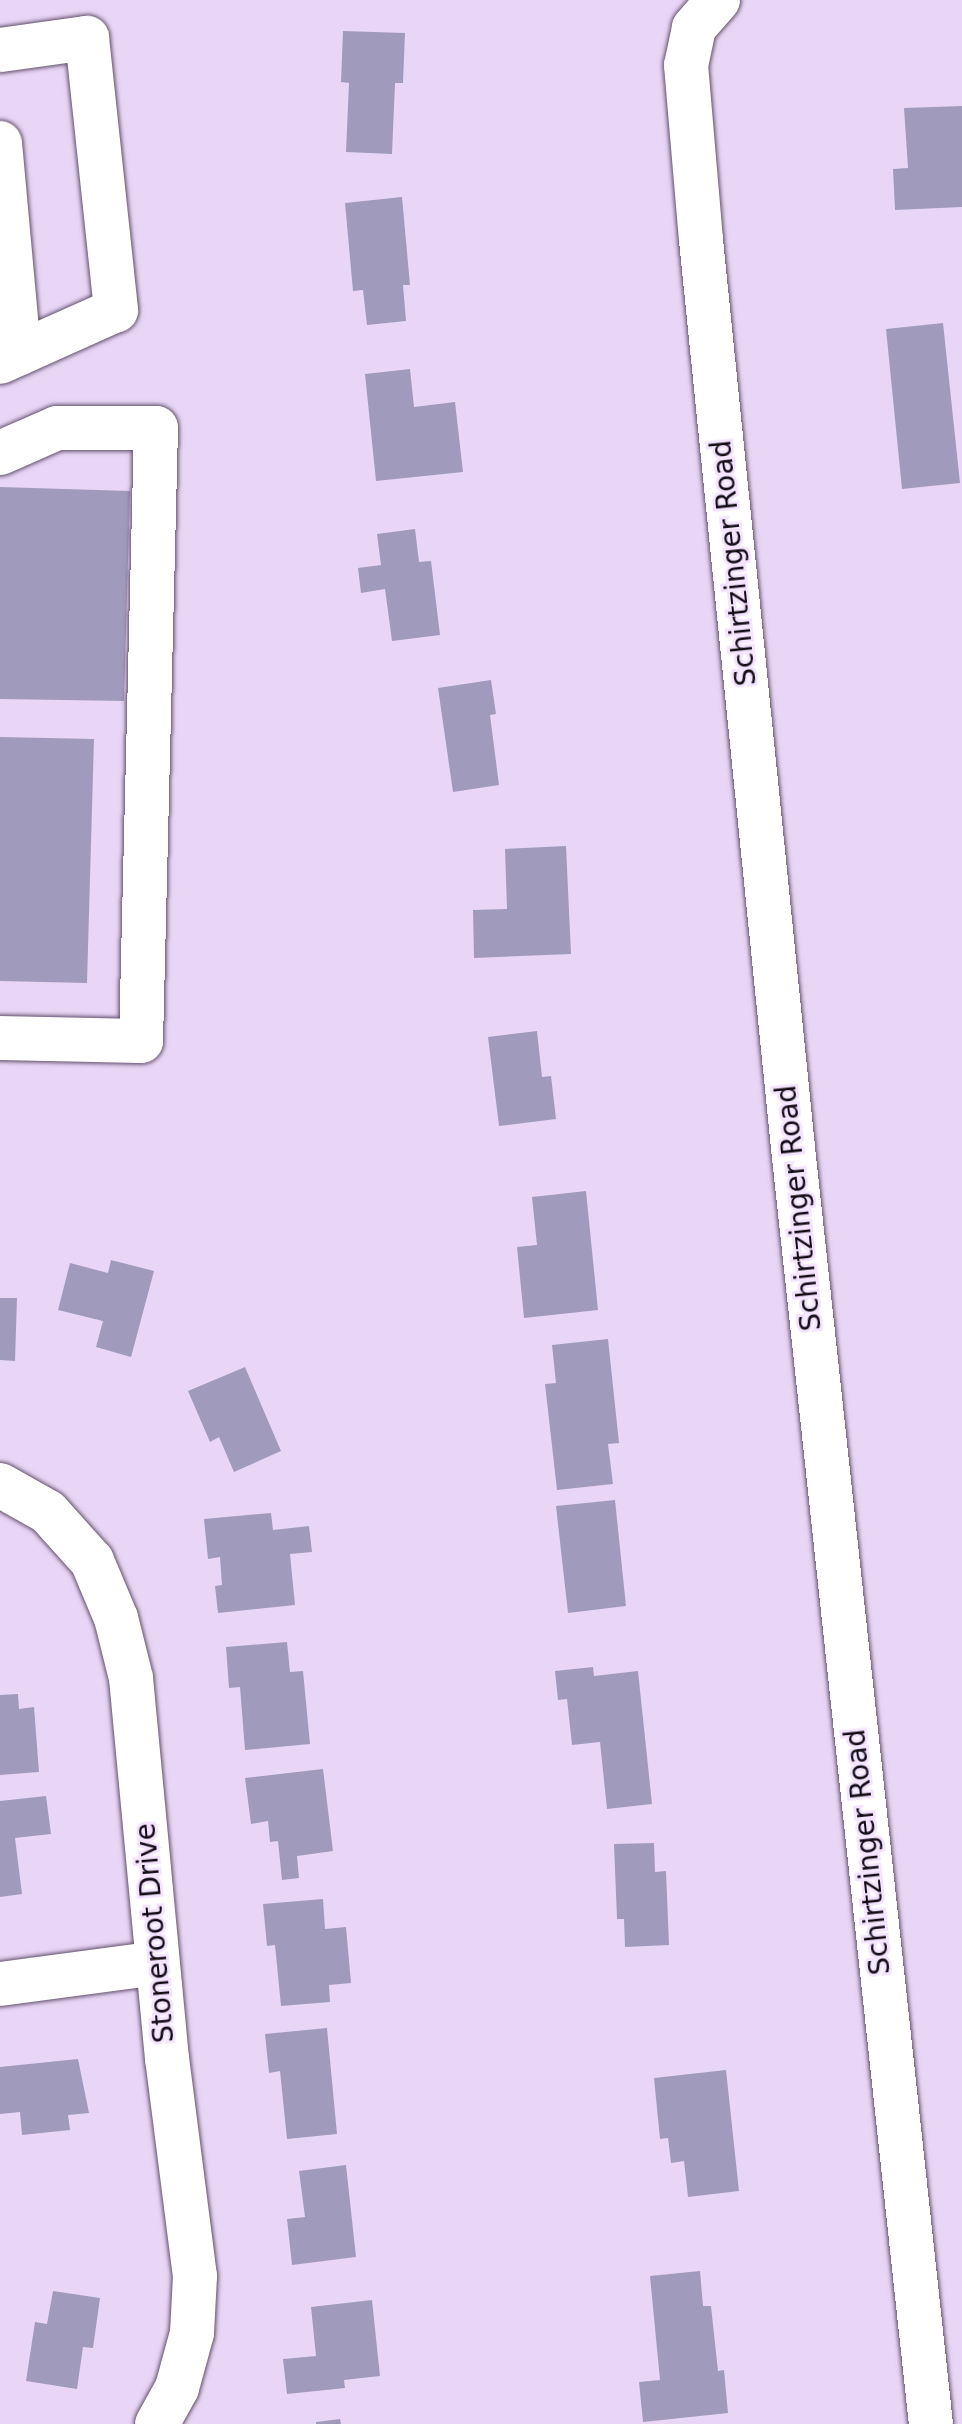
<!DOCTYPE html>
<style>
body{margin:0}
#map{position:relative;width:962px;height:2424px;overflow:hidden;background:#e9d6f6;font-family:"DejaVu Sans",sans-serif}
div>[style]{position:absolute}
.building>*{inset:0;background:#a09bbc}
.roads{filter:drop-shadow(0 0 2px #62516c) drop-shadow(0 0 2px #62516c)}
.minor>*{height:44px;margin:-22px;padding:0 22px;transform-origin:22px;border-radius:22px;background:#fff}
span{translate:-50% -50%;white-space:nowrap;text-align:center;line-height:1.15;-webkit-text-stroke:6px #f4e4ff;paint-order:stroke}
.street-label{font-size:28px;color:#110b15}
</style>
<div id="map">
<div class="building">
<div style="clip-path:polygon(343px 31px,405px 33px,403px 83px,395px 83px,392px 154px,346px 152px,349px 83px,341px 82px)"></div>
<div style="clip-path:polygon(962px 106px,962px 207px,895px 210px,893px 169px,908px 168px,904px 108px)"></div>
<div style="clip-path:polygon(402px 197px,410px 285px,403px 285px,406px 321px,367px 325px,363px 290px,353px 291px,345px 203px)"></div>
<div style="clip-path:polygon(943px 323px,960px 483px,902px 489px,886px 329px)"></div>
<div style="clip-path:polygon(410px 369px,414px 407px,455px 402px,463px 472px,376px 481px,365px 374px)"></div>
<div style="clip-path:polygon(0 487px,130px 491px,124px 701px,0 699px)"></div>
<div style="clip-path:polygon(415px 529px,419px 562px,431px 561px,440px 635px,392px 641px,385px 589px,361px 593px,358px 568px,381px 565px,377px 534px)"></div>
<div style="clip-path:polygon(491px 680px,496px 714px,490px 715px,499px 785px,453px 792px,438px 688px)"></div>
<div style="clip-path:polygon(0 737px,94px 739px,87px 983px,0 981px)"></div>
<div style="clip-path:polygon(566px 846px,571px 954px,474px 958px,473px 910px,507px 909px,505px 849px)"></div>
<div style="clip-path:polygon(537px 1031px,542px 1077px,551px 1076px,556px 1119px,499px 1126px,488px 1037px)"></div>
<div style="clip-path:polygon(586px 1191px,598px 1310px,524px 1318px,517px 1247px,537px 1245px,532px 1197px)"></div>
<div style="clip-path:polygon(111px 1260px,154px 1271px,131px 1357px,96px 1347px,103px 1321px,58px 1310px,70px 1263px,108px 1273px)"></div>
<div style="clip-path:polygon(0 1298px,17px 1298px,15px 1361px,0 1360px)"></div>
<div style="clip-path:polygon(608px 1339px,619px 1443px,608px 1444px,613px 1484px,557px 1490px,545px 1384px,556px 1383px,552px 1345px)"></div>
<div style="clip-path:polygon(245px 1367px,281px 1451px,234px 1472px,219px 1437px,210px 1442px,188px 1391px)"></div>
<div style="clip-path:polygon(615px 1500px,626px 1606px,568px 1613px,556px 1506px)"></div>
<div style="clip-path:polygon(271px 1513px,273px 1530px,309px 1526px,312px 1552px,290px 1554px,295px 1605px,218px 1613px,215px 1586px,222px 1585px,220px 1557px,208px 1559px,204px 1519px)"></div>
<div style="clip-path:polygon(287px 1642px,290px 1672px,303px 1671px,310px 1744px,245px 1750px,240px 1687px,229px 1688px,226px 1647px)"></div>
<div style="clip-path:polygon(593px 1667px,594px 1676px,638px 1671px,652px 1804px,607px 1809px,600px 1742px,572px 1745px,567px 1699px,558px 1700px,555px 1671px)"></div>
<div style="clip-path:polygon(18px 1694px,19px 1709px,34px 1707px,39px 1772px,0 1775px,0 1695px)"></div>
<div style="clip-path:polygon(323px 1769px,333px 1851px,297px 1856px,299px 1878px,282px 1880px,278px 1841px,270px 1842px,268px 1821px,251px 1824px,245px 1778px)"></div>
<div style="clip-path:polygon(46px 1796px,51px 1834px,15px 1838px,22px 1894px,0 1897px,0 1801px)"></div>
<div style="clip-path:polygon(654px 1843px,655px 1872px,666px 1871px,669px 1945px,625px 1947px,624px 1919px,617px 1919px,614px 1844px)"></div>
<div style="clip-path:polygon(323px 1899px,325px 1929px,346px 1927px,351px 1983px,329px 1985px,330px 2002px,281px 2006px,275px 1945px,267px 1946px,263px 1904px)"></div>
<div style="clip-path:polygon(327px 2028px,337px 2134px,287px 2139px,280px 2071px,269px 2073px,265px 2034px)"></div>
<div style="clip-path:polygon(78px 2059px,89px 2113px,68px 2115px,70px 2130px,22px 2135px,20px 2112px,0 2114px,0 2067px)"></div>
<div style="clip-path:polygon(726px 2070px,739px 2191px,688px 2197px,684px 2161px,671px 2163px,668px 2138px,660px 2139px,654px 2078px)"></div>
<div style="clip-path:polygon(346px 2165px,356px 2257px,292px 2265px,287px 2219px,305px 2217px,299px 2171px)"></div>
<div style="clip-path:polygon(700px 2271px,703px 2306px,711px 2306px,718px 2371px,724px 2370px,728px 2413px,643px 2422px,639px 2382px,660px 2380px,650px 2276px)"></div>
<div style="clip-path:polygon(53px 2291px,100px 2298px,93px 2348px,83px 2347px,77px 2389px,26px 2381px,35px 2322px,47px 2324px)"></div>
<div style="clip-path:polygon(372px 2300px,380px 2376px,344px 2380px,345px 2388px,287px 2394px,283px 2359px,316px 2356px,311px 2307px)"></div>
<div style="clip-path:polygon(340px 2419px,341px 2424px,316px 2424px,316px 2422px)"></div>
</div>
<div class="roads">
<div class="minor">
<div style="left:718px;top:0;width:37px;rotate:131deg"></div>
<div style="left:694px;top:28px;width:38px;rotate:102deg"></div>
<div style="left:686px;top:65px;width:176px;rotate:85.1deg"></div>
<div style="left:701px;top:240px;width:913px;rotate:84.21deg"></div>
<div style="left:793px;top:1148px;width:1283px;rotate:83.83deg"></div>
<div style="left:0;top:50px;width:88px;rotate:-7.9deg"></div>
<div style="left:87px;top:38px;width:274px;rotate:83.9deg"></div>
<div style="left:116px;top:310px;width:127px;rotate:155.9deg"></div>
<div style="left:0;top:143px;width:211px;rotate:84.8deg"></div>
<div style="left:0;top:453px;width:62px;rotate:-23.7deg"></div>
<div style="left:57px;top:428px;width:99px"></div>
<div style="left:156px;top:428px;width:613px;rotate:91.4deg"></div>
<div style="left:141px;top:1041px;width:141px;rotate:-178.8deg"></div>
<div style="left:0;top:1485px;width:55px;rotate:29.4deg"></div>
<div style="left:48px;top:1512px;width:66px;rotate:48.1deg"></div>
<div style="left:92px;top:1561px;width:62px;rotate:67.2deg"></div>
<div style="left:116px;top:1618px;width:62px;rotate:76deg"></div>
<div style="left:131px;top:1678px;width:382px;rotate:84.6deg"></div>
<div style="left:167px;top:2058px;width:220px;rotate:82.7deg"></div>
<div style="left:195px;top:2276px;width:57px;rotate:93deg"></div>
<div style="left:192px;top:2333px;width:57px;rotate:105.3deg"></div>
<div style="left:177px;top:2388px;width:41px;rotate:119.1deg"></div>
<div style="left:0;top:1984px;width:158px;rotate:-7.6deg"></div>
</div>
</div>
<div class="street-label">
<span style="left:734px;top:563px;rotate:-96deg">Schirtzinger Road</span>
<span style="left:799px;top:1208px;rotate:-96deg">Schirtzinger Road</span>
<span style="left:868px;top:1852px;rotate:-96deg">Schirtzinger Road</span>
<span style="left:155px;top:1933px;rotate:-95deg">Stoneroot Drive</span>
</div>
</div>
